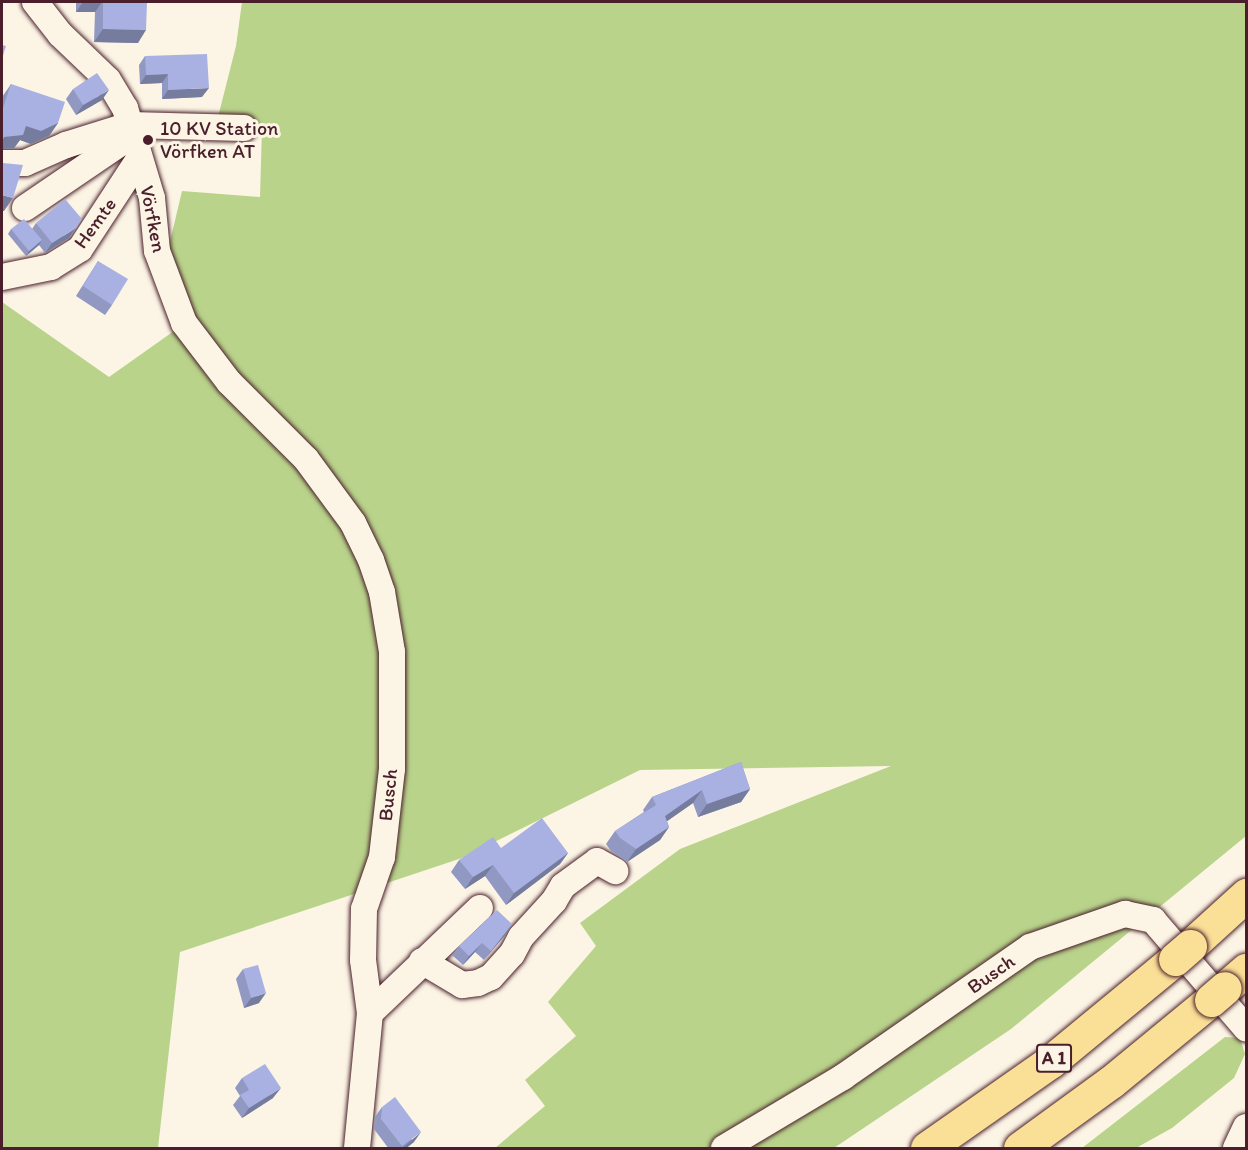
<!DOCTYPE html>
<meta charset="utf-8">
<style>
body{margin:0}
#map{position:relative;width:1248px;height:1150px;overflow:hidden;background:#fcf5e5;font-family:Itim,sans-serif}
div>[style]{position:absolute}
.green>*{inset:0;background:#b9d38b}
.roads{filter:drop-shadow(0 0 2px #4a1f2b) drop-shadow(0 0 2px #4a1f2b)}
.minor>*{height:26px;margin:-13px;padding:0 13px;transform-origin:13px;border-radius:13px;background:#fcf5e5}
.highway>*{height:33px;margin:-16.5px;padding:0 16.5px;transform-origin:16.5px;border-radius:16.5px;background:#fadf96}
.bridges{filter:drop-shadow(0 0 2px #4a1f2b) drop-shadow(0 0 2px #4a1f2b)}
.highway-bridge>*{height:33px;margin:-16.5px;padding:0 16.5px;transform-origin:16.5px;border-radius:16.5px;background:#fadf96}
.wall>*{inset:0;background:#9198c2}
.shaded-wall>*{inset:0;background:#767c9e}
.building>*{inset:0;background:#a9b1e2}
.dots>*{width:16px;height:16px;translate:-50% -50%;box-sizing:border-box;border:3px solid #fcf5e5;border-radius:50%}
span{translate:-50% -50%;white-space:nowrap;text-align:center;line-height:1.15;-webkit-text-stroke:6px #fcf5e5;paint-order:stroke}
.shield-label span{padding:2px 4px;background:#fcf5e5;border:2px solid;border-radius:4px;-webkit-text-stroke-width:0}
.shield-label{font-size:18px;color:#4a1f2b;font-weight:700}
.poi-label{font-size:20px;color:#4a1f2b}
.left{translate:0 -50%;text-align:left}
.street-label{font-size:20px;color:#4a1f2b}
.frame{position:absolute;inset:0;border:3px solid #4a1f2b;pointer-events:none}
</style>
<div id="map">
<div class="green">
<div style="clip-path:polygon(242px 2px,1246px 2px,1246px 836px,1011px 1029px,834px 1148px,495px 1148px,545px 1106px,525px 1080px,576px 1036px,548px 1002px,596px 946px,580px 923px,680px 849px,891px 766px,640px 770px,462px 858px,180px 952px,158px 1148px,2px 1148px,2px 302px,109px 377px,181px 326px,168px 250px,182px 191px,260px 197px,262px 127px,217px 121px,236px 46px)"></div>
<div style="clip-path:polygon(1225px 1037px,1240px 1038px,1245px 1054px,1234px 1078px,1172px 1128px,1136px 1148px,1082px 1148px)"></div>
</div>
<div class="roads">
<div class="minor">
<div style="left:35px;top:2px;width:41px;rotate:52deg"></div>
<div style="left:60px;top:34px;width:66px;rotate:43.8deg"></div>
<div style="left:108px;top:80px;width:33px;rotate:59deg"></div>
<div style="left:125px;top:108px;width:94px;rotate:73.3deg"></div>
<div style="left:152px;top:198px;width:53px;rotate:84.6deg"></div>
<div style="left:157px;top:251px;width:77px;rotate:69.4deg"></div>
<div style="left:184px;top:323px;width:74px;rotate:52.7deg"></div>
<div style="left:229px;top:382px;width:109px;rotate:45deg"></div>
<div style="left:306px;top:459px;width:79px;rotate:53.7deg"></div>
<div style="left:353px;top:523px;width:41px;rotate:64.1deg"></div>
<div style="left:371px;top:560px;width:34px;rotate:71deg"></div>
<div style="left:382px;top:592px;width:61px;rotate:80.5deg"></div>
<div style="left:392px;top:652px;width:117px;rotate:90deg"></div>
<div style="left:392px;top:769px;width:89px;rotate:96.5deg"></div>
<div style="left:382px;top:857px;width:55px;rotate:109.1deg"></div>
<div style="left:364px;top:909px;width:51px;rotate:91.1deg"></div>
<div style="left:363px;top:960px;width:53px;rotate:82.5deg"></div>
<div style="left:370px;top:1013px;width:136px;rotate:95.5deg"></div>
<div style="left:2px;top:163px;width:23px"></div>
<div style="left:25px;top:163px;width:45px;rotate:-23.7deg"></div>
<div style="left:66px;top:145px;width:67px;rotate:-17.4deg"></div>
<div style="left:130px;top:125px;width:114px;rotate:1.5deg"></div>
<div style="left:25px;top:208px;width:132px;rotate:-34.2deg"></div>
<div style="left:2px;top:277px;width:50px;rotate:-11.5deg"></div>
<div style="left:51px;top:267px;width:34px;rotate:-32deg"></div>
<div style="left:80px;top:249px;width:108px;rotate:-56.8deg"></div>
<div style="left:422px;top:961px;width:47px;rotate:31deg"></div>
<div style="left:462px;top:985px;width:16px;rotate:-7deg"></div>
<div style="left:478px;top:983px;width:14px;rotate:-25deg"></div>
<div style="left:491px;top:977px;width:31px;rotate:-48deg"></div>
<div style="left:512px;top:954px;width:19px;rotate:-62deg"></div>
<div style="left:521px;top:937px;width:49px;rotate:-47.5deg"></div>
<div style="left:554px;top:901px;width:17px;rotate:-59deg"></div>
<div style="left:563px;top:886px;width:42px;rotate:-36.3deg"></div>
<div style="left:597px;top:861px;width:21px;rotate:29deg"></div>
<div style="left:370px;top:1013px;width:152px;rotate:-43.7deg"></div>
<div style="left:724px;top:1148px;width:139px;rotate:-30.8deg"></div>
<div style="left:843px;top:1077px;width:228px;rotate:-34.8deg"></div>
<div style="left:1030px;top:947px;width:101px;rotate:-19.2deg"></div>
<div style="left:1125px;top:914px;width:29px;rotate:12deg"></div>
<div style="left:1153px;top:920px;width:143px;rotate:49.3deg"></div>
<div style="left:1236px;top:1148px;width:23px;rotate:-65deg"></div>
</div>
<div class="highway">
<div style="left:1190px;top:946px;width:76px;rotate:-42.3deg"></div>
<div style="left:1225px;top:988px;width:28px;rotate:-41deg"></div>
<div style="left:927px;top:1148px;width:150px;rotate:-35deg"></div>
<div style="left:1050px;top:1062px;width:162px;rotate:-39.5deg"></div>
<div style="left:1020px;top:1148px;width:112px;rotate:-36deg"></div>
<div style="left:1111px;top:1082px;width:129px;rotate:-39.4deg"></div>
</div>
</div>
<div class="bridges">
<div class="highway-bridge">
<div style="left:1175px;top:959px;width:20px;rotate:-41deg"></div>
<div style="left:1211px;top:1000px;width:18px;rotate:-41deg"></div>
</div>
</div>
<div class="wall">
<div style="clip-path:polygon(76px 2px,147px 2px,138px 43px,94px 42px,95px 12px,76px 12px)"></div>
<div style="clip-path:polygon(145px 56px,202px 97px,162px 99px,162px 83px,140px 84px,139px 65px)"></div>
<div style="clip-path:polygon(11px 84px,58px 123px,49px 136px,31px 144px,20px 140px,14px 148px,2px 149px,2px 97px)"></div>
<div style="clip-path:polygon(73px 89px,102px 100px,76px 115px,66px 99px)"></div>
<div style="clip-path:polygon(36px 223px,69px 238px,45px 253px,39px 245px,26px 256px,8px 234px,11px 229px,32px 229px)"></div>
<div style="clip-path:polygon(98px 261px,112px 305px,105px 315px,76px 296px)"></div>
<div style="clip-path:polygon(741px 762px,750px 789px,741px 802px,698px 817px,693px 803px,667px 821px,669px 827px,660px 840px,627px 862px,611px 851px,606px 844px,615px 831px,644px 812px,643px 810px,652px 797px)"></div>
<div style="clip-path:polygon(501px 848px,568px 853px,560px 864px,506px 905px,485px 876px,465px 889px,451px 872px,459px 860px)"></div>
<div style="clip-path:polygon(506px 934px,484px 960px,475px 952px,463px 965px,452px 955px,459px 946px)"></div>
<div style="clip-path:polygon(243px 969px,259px 1003px,244px 1008px,236px 979px)"></div>
<div style="clip-path:polygon(242px 1078px,273px 1098px,242px 1118px,233px 1105px,240px 1096px,235px 1088px)"></div>
<div style="clip-path:polygon(382px 1107px,414px 1142px,405px 1149px,389px 1149px,374px 1129px,375px 1117px)"></div>
</div>
<div class="shaded-wall">
<div style="clip-path:polygon(83px 2px,102px 2px,95px 12px,76px 12px)"></div>
<div style="clip-path:polygon(103px 29px,146px 30px,138px 43px,94px 42px)"></div>
<div style="clip-path:polygon(168px 74px,162px 83px,140px 84px,146px 75px)"></div>
<div style="clip-path:polygon(209px 88px,202px 97px,162px 99px,168px 90px)"></div>
<div style="clip-path:polygon(109px 90px,102px 100px,76px 115px,83px 105px)"></div>
<div style="clip-path:polygon(58px 123px,49px 136px,31px 144px,20px 140px,14px 148px,2px 149px,2px 141px,4px 137px,26px 126px)"></div>
<div style="clip-path:polygon(2px 195px,13px 198px,4px 211px,2px 211px)"></div>
<div style="clip-path:polygon(76px 228px,69px 238px,45px 253px,52px 243px)"></div>
<div style="clip-path:polygon(42px 240px,39px 245px,26px 256px,29px 251px)"></div>
<div style="clip-path:polygon(750px 789px,741px 802px,698px 817px,707px 804px)"></div>
<div style="clip-path:polygon(702px 790px,693px 803px,656px 829px,665px 816px)"></div>
<div style="clip-path:polygon(669px 827px,660px 840px,627px 862px,636px 849px)"></div>
<div style="clip-path:polygon(568px 853px,560px 864px,506px 905px,514px 893px)"></div>
<div style="clip-path:polygon(493px 865px,485px 876px,465px 889px,473px 877px)"></div>
<div style="clip-path:polygon(512px 924px,506px 934px,484px 960px)"></div>
<div style="clip-path:polygon(482px 943px,475px 952px,463px 965px,469px 956px)"></div>
<div style="clip-path:polygon(266px 993px,259px 1003px,244px 1008px,251px 998px)"></div>
<div style="clip-path:polygon(281px 1088px,273px 1098px,242px 1118px,249px 1108px)"></div>
<div style="clip-path:polygon(421px 1132px,414px 1142px,405px 1149px,401px 1149px)"></div>
</div>
<div class="building">
<div style="clip-path:polygon(103px 2px,147px 2px,146px 30px,103px 29px)"></div>
<div style="clip-path:polygon(2px 45px,6px 46px,2px 59px)"></div>
<div style="clip-path:polygon(207px 54px,209px 88px,168px 90px,168px 74px,146px 75px,145px 56px)"></div>
<div style="clip-path:polygon(97px 73px,109px 90px,83px 105px,73px 89px)"></div>
<div style="clip-path:polygon(11px 84px,65px 102px,58px 123px,41px 131px,26px 126px,23px 135px,4px 137px,2px 141px,2px 111px)"></div>
<div style="clip-path:polygon(2px 160px,3px 163px,23px 165px,13px 198px,2px 195px)"></div>
<div style="clip-path:polygon(65px 199px,82px 219px,76px 228px,52px 243px,36px 223px)"></div>
<div style="clip-path:polygon(24px 219px,42px 240px,29px 251px,11px 229px)"></div>
<div style="clip-path:polygon(98px 261px,128px 279px,112px 305px,83px 286px)"></div>
<div style="clip-path:polygon(741px 762px,750px 789px,707px 804px,702px 790px,665px 816px,669px 827px,636px 849px,620px 838px,615px 831px,656px 805px,652px 797px)"></div>
<div style="clip-path:polygon(542px 818px,568px 853px,514px 893px,493px 865px,473px 877px,459px 860px,493px 837px,501px 848px)"></div>
<div style="clip-path:polygon(497px 910px,512px 924px,491px 951px,482px 943px,469px 956px,459px 946px)"></div>
<div style="clip-path:polygon(258px 965px,266px 993px,251px 998px,243px 969px)"></div>
<div style="clip-path:polygon(265px 1064px,281px 1088px,249px 1108px,240px 1095px,249px 1090px,242px 1078px)"></div>
<div style="clip-path:polygon(395px 1097px,421px 1132px,402px 1146px,381px 1119px,382px 1107px)"></div>
</div>
<div class="dots">
<div style="left:148px;top:140px;background:#4a1f2b"></div>
</div>
<div class="shield-label">
<span style="left:1054px;top:1058px">A 1</span>
</div>
<div class="poi-label">
<span class="left" style="left:160px;top:140px">10 KV Station<br>Vörfken AT</span>
</div>
<div class="street-label">
<span style="left:153px;top:219px;rotate:79deg">Vörfken</span>
<span style="left:95px;top:223px;rotate:-54deg">Hemte</span>
<span style="left:388px;top:795px;rotate:-84deg">Busch</span>
<span style="left:991px;top:974px;rotate:-35deg">Busch</span>
</div>
<div class="frame"></div>
</div>
